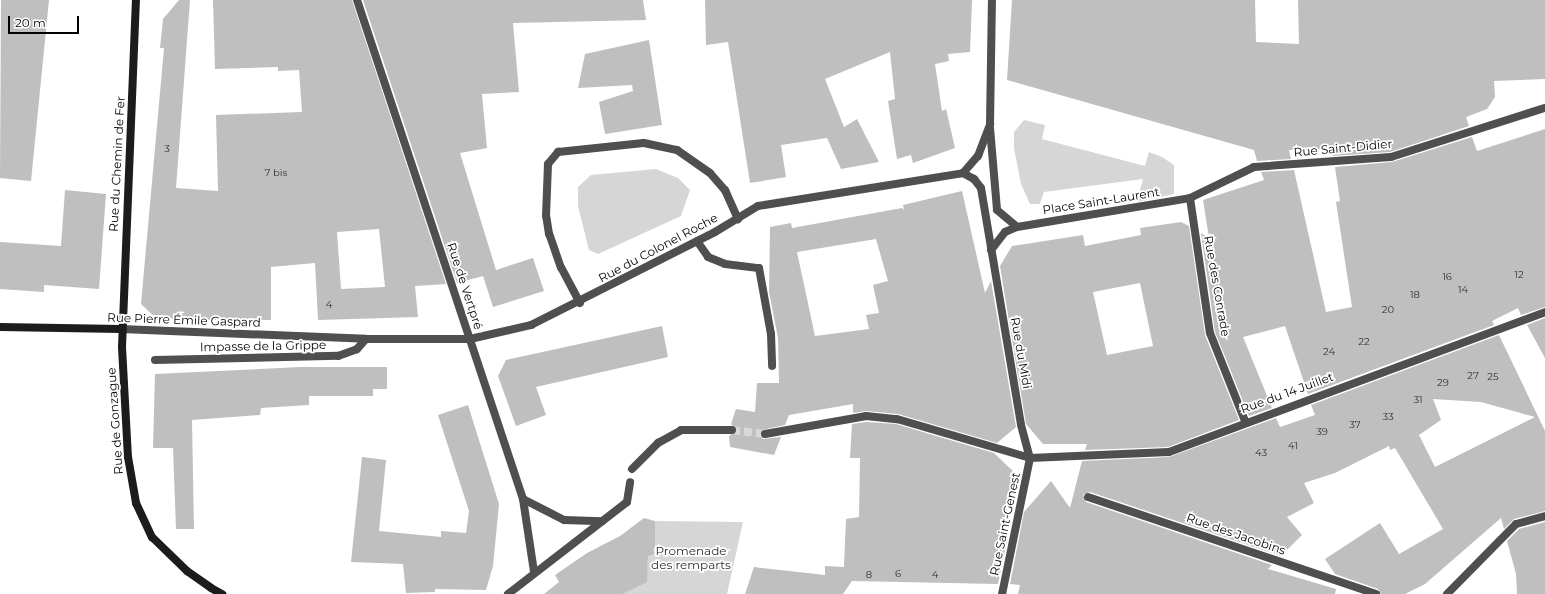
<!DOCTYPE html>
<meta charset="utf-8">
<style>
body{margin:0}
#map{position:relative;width:1545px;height:594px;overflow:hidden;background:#fff;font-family:Montserrat,sans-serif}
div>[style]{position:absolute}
.green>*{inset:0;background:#d6d6d6}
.building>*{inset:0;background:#bfbfbf}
.street-tunnel>*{height:8px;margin-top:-4px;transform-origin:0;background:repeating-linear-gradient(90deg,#d9d9d9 0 8px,transparent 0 12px)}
.lane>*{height:8px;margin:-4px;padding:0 4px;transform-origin:4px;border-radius:4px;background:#4f4f4f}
.street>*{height:8px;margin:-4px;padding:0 4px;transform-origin:4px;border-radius:4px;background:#4f4f4f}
.secondary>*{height:8px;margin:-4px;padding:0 4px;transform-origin:4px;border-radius:4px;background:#1c1c1c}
.secondary-bridge>*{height:8px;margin:-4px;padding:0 4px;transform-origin:4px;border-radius:4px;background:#1c1c1c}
span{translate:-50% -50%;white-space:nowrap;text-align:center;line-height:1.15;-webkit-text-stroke:3.5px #fff;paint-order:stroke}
.number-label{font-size:10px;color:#303030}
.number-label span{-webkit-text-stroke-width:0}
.street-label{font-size:12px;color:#000}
.park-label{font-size:12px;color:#2d2d2d}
.scale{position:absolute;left:8px;top:16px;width:71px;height:18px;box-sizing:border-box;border:2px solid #000;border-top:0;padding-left:5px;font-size:12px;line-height:14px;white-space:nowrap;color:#000;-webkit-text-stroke:3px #fff;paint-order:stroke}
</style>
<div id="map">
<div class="green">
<div style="clip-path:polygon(1024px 120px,1045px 125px,1042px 139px,1145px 166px,1149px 152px,1162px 157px,1174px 165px,1174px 194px,1137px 202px,1143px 179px,1044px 192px,1040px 204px,1030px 204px,1021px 184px,1014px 148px,1014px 132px)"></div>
<div style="clip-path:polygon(656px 169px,678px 178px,690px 190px,681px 216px,598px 254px,589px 250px,578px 206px,578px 187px,591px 175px)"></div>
<div style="clip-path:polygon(655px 521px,743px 522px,727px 594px,623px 594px,646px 582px,648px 556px,655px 555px)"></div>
</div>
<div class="building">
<div style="clip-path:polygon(1px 0,49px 0,31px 181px,0 178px)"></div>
<div style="clip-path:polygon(evenodd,179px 0,190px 0,176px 188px,218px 191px,216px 115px,302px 112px,299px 70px,278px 71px,278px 67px,215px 69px,213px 0,352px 0,446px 284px,415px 286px,418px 317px,318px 320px,315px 263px,271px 267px,271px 320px,158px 320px,141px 304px,164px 48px,160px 48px,163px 19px,179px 0,379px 229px,385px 287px,341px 289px,337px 232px,379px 229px)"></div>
<div style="clip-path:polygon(363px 0,643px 0,646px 20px,513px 23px,519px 92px,482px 94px,487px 148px,460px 153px,496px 270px,533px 258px,544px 291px,493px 307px,483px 276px,457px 283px)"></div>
<div style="clip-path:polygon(705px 0,972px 0,970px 52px,948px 54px,949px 61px,935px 64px,942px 111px,946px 109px,955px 148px,913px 163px,911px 155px,897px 159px,888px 101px,895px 99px,890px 52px,825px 79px,844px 127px,857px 119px,879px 162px,841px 169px,827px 138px,781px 145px,786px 177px,750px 183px,728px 42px,706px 45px)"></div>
<div style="clip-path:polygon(1012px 0,1255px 0,1256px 42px,1299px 44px,1298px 0,1545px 0,1545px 79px,1494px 81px,1495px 97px,1487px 109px,1466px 117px,1469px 126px,1390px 152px,1333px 156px,1333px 150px,1289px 150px,1291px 159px,1257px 161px,1254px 150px,1007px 80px)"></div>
<div style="clip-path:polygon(649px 40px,662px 125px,605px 134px,599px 102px,633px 91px,632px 85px,578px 88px,585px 54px)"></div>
<div style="clip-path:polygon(1545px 129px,1545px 307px,1521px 315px,1518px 308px,1492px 321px,1494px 325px,1308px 394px,1285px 326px,1243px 337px,1272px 408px,1249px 416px,1215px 332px,1201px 233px,1209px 238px,1203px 200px,1264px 180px,1261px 172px,1294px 170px,1326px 312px,1352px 307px,1336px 202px,1340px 201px,1335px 167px,1392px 162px,1472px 137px,1477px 151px)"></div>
<div style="clip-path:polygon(65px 190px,106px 194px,99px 289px,44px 285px,44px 292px,0 289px,0 242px,61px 246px)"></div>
<div style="clip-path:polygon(evenodd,962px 191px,985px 293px,991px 281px,1016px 427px,997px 443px,898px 414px,866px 411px,853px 413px,853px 404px,789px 415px,785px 425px,762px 430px,760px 435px,763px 439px,781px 437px,774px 455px,730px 447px,729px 436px,737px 430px,731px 424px,736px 409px,755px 412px,757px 383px,779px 383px,778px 338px,769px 292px,770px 227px,791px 223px,792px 228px,902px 208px,904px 210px,903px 205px,962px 191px,876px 239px,888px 281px,873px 285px,879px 313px,866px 315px,869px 329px,815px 336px,797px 252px,876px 239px)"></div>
<div style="clip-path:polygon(evenodd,1181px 222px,1189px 226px,1205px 335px,1239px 420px,1168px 447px,1085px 450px,1087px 444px,1043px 444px,1026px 424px,1000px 266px,1012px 246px,1083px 235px,1085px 246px,1141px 235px,1140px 228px,1181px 222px,1140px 283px,1153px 346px,1107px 355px,1093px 292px,1140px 283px)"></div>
<div style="clip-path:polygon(1545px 318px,1545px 358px,1527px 325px)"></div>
<div style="clip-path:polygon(662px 326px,668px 357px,536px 387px,546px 415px,516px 426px,498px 376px,506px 360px)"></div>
<div style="clip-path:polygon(evenodd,1499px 335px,1545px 431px,1545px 511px,1514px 519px,1504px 529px,1501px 518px,1425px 584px,1405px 594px,1381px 594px,1378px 589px,1335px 574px,1325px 559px,1380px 523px,1399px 554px,1443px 529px,1395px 448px,1390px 450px,1389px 446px,1335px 473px,1304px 483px,1314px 503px,1287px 517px,1302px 535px,1281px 556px,1090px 492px,1083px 495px,1086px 502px,1272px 565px,1268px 569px,1336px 589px,1335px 594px,1018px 594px,1020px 585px,1010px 584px,1024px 512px,1051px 481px,1070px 508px,1082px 461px,1169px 457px,1276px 418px,1280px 427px,1315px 415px,1311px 405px,1499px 335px,1433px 399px,1481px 402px,1535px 417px,1435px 467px,1419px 435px,1441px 420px,1433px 399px)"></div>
<div style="clip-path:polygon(301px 367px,387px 367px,387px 389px,373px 389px,373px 396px,309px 396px,309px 405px,261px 408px,260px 415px,192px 420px,194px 529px,176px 529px,173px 448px,153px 448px,155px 374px)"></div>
<div style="clip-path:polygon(468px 405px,499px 504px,493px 566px,486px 590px,435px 589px,435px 592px,406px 593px,403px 564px,351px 562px,362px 457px,386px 460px,379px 531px,441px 537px,441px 531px,466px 533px,469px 511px,438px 415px)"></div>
<div style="clip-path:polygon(866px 422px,896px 424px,994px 453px,1015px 473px,999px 544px,1009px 531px,998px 584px,852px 581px,843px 594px,745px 594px,754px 567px,825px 575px,825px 566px,844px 567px,846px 519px,859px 517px,860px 458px,850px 458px,852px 424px)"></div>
<div style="clip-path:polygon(644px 518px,655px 521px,655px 555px,648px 556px,647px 582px,623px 594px,544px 594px,559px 582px,555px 575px,587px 553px,620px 536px)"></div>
<div style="clip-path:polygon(1545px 522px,1545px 594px,1517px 594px,1516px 574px,1507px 541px,1519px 529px)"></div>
</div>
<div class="street-tunnel">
<div style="left:732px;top:430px;width:33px;rotate:7deg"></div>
</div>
<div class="lane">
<div style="left:697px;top:241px;width:19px;rotate:55deg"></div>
<div style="left:708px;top:257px;width:18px;rotate:22deg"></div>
<div style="left:725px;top:264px;width:34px;rotate:7deg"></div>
<div style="left:759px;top:268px;width:67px;rotate:79.7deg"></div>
<div style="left:771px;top:334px;width:32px;rotate:88deg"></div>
<div style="left:155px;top:360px;width:183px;rotate:-1.3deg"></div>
<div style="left:338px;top:356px;width:20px;rotate:-20deg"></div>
<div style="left:357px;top:349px;width:13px;rotate:-48deg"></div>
</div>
<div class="street">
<div style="left:357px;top:0;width:526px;rotate:71.6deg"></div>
<div style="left:523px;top:499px;width:74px;rotate:81.4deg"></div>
<div style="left:990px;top:128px;width:82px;rotate:85.1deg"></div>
<div style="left:997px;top:210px;width:26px;rotate:40deg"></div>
<div style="left:963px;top:173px;width:13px;rotate:29deg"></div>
<div style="left:974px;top:179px;width:11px;rotate:52deg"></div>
<div style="left:981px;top:188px;width:240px;rotate:80.4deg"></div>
<div style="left:1021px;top:425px;width:34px;rotate:75deg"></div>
<div style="left:1030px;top:458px;width:139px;rotate:101.6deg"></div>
<div style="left:963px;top:173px;width:23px;rotate:-49deg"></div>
<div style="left:978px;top:156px;width:34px;rotate:-69deg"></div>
<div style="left:990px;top:124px;width:124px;rotate:-89.1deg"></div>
<div style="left:1190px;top:198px;width:136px;rotate:81.6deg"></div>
<div style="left:1210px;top:333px;width:95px;rotate:68.3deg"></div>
<div style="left:991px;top:250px;width:23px;rotate:-52deg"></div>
<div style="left:1005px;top:232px;width:13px;rotate:-23deg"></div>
<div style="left:1017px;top:227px;width:175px;rotate:-9.5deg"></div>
<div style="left:1190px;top:198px;width:71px;rotate:-25.8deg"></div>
<div style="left:1254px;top:167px;width:137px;rotate:-4.2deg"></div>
<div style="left:1391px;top:157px;width:162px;rotate:-17.7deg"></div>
<div style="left:580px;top:303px;width:40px;rotate:-118deg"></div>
<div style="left:561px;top:268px;width:36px;rotate:-109deg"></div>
<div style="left:549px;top:234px;width:18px;rotate:-99deg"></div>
<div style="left:546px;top:216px;width:52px;rotate:-87.8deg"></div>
<div style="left:548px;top:164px;width:16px;rotate:-50deg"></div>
<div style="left:558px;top:152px;width:86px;rotate:-6deg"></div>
<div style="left:644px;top:143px;width:34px;rotate:12deg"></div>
<div style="left:677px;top:150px;width:40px;rotate:34.9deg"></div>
<div style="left:710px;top:173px;width:23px;rotate:49deg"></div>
<div style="left:725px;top:190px;width:32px;rotate:66deg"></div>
<div style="left:121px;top:329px;width:245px;rotate:2.3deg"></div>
<div style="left:366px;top:339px;width:104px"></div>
<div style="left:470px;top:339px;width:63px;rotate:-12.9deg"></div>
<div style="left:531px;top:325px;width:206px;rotate:-26.8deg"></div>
<div style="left:715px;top:232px;width:50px;rotate:-31.2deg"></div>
<div style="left:758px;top:206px;width:208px;rotate:-9.1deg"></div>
<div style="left:765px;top:434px;width:103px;rotate:-10.1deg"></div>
<div style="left:866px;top:416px;width:31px;rotate:6deg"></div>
<div style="left:897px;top:419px;width:139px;rotate:16.3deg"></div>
<div style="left:1030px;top:458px;width:139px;rotate:-2.5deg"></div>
<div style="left:1169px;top:452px;width:401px;rotate:-20.4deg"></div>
<div style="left:632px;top:469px;width:37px;rotate:-45deg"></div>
<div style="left:658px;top:443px;width:26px;rotate:-29deg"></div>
<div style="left:681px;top:430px;width:51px"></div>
<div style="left:1088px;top:497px;width:304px;rotate:18.6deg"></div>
<div style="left:523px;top:499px;width:46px;rotate:27.1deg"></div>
<div style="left:564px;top:520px;width:38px;rotate:2deg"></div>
<div style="left:508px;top:594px;width:150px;rotate:-37.7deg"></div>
<div style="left:627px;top:502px;width:20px;rotate:-81deg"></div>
<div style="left:1447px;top:594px;width:98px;rotate:-45.4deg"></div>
<div style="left:1516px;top:524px;width:30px;rotate:-15deg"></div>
</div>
<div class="secondary">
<div style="left:0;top:327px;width:121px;rotate:0.9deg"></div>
<div style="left:122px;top:347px;width:347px;rotate:-87.7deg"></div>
<div style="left:211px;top:588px;width:13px;rotate:29deg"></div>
</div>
<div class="secondary-bridge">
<div style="left:122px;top:347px;width:110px;rotate:86.9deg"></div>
<div style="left:128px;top:457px;width:47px;rotate:80.1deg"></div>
<div style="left:136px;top:503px;width:38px;rotate:65deg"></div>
<div style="left:152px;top:537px;width:49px;rotate:44.2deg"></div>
<div style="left:187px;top:571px;width:29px;rotate:35deg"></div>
</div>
<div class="number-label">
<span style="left:167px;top:149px">3</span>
<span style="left:276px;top:173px">7 bis</span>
<span style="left:1519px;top:275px">12</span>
<span style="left:1447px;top:277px">16</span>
<span style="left:1463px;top:290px">14</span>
<span style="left:1415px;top:295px">18</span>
<span style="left:329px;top:305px">4</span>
<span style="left:1388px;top:310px">20</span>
<span style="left:1364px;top:342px">22</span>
<span style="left:1329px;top:352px">24</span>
<span style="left:1473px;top:376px">27</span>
<span style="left:1493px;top:377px">25</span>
<span style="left:1443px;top:383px">29</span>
<span style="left:1418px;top:400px">31</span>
<span style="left:1388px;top:417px">33</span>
<span style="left:1355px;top:425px">37</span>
<span style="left:1322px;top:432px">39</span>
<span style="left:1293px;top:446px">41</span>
<span style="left:1261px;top:453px">43</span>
<span style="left:898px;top:574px">6</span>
<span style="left:869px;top:575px">8</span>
<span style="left:935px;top:575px">4</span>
</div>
<div class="street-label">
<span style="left:1343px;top:148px;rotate:-5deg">Rue Saint-Didier</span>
<span style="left:117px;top:164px;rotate:-87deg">Rue du Chemin de Fer</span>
<span style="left:1101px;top:201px;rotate:-9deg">Place Saint-Laurent</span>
<span style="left:658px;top:248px;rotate:-28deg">Rue du Colonel Roche</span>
<span style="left:465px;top:286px;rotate:72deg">Rue de Vertpré</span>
<span style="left:1217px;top:286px;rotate:80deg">Rue des Conrade</span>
<span style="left:184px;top:320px;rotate:2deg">Rue Pierre Émile Gaspard</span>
<span style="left:263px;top:346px;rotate:-1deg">Impasse de la Grippe</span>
<span style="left:1021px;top:353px;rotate:80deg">Rue du Midi</span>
<span style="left:1287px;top:393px;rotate:-20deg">Rue du 14 Juillet</span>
<span style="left:115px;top:421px;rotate:-94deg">Rue de Gonzague</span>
<span style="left:1005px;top:524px;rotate:-78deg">Rue Saint-Genest</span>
<span style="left:1236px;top:534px;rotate:19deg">Rue des Jacobins</span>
</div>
<div class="park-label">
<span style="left:691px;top:558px">Promenade<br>des remparts</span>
</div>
<div class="scale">20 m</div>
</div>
